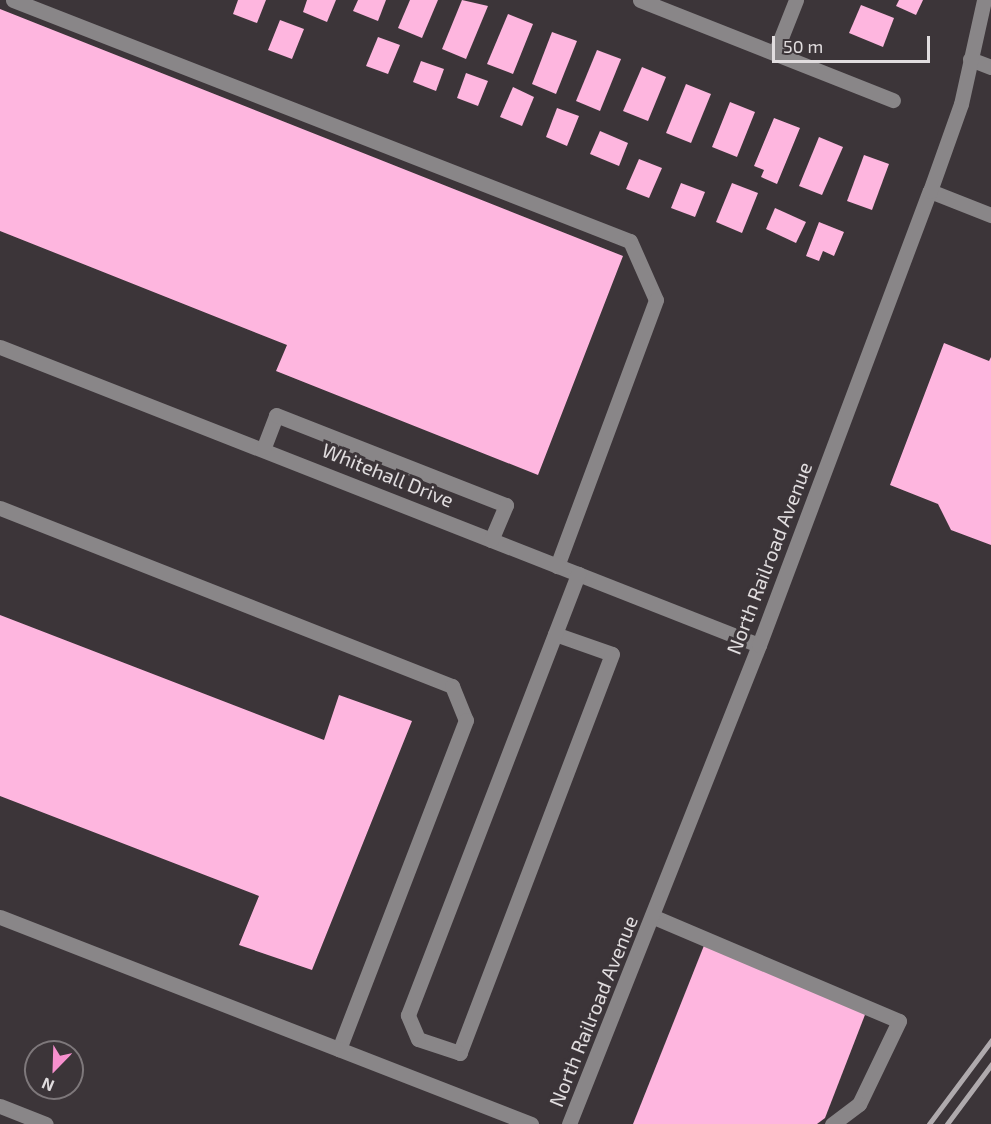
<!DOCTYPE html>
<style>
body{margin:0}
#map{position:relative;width:991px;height:1124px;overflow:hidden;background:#3c3539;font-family:"Exo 2",sans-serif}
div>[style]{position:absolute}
.building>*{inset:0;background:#feb6df}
.minor>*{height:15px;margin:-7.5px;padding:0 7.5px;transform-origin:7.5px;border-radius:7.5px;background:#898688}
.rail>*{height:4.5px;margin:-2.25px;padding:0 2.25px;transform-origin:2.25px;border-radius:2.25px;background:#afaaad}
span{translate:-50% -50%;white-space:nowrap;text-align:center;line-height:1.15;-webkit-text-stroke:6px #3c3539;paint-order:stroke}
.street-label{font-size:20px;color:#e1dddf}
.north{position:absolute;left:24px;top:1040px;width:60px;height:60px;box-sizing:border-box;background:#3c3539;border:2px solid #7e787b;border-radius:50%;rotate:203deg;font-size:16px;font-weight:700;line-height:24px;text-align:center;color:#e1dddf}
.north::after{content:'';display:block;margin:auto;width:21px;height:27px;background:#f790ce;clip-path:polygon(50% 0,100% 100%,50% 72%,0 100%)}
.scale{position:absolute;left:772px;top:36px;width:158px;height:27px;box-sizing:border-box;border:3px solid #e1dddf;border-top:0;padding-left:8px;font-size:18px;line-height:21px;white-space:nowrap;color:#e1dddf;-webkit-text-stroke:4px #3c3539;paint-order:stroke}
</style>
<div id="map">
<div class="building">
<div style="clip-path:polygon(238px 0,266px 0,257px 23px,233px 14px)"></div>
<div style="clip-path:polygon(307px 0,336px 0,327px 22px,303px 12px)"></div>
<div style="clip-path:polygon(358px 0,386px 0,378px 21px,353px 11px)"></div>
<div style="clip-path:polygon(410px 0,438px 0,422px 38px,398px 28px)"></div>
<div style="clip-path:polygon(462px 0,488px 6px,466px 59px,442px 49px)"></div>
<div style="clip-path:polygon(899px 0,923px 0,916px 15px,896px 6px)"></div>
<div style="clip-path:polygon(861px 5px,894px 18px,883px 47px,849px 33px)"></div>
<div style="clip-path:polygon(0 9px,623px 256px,538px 475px,276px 371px,287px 345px,0 231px)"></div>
<div style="clip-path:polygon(508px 14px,533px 24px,513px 74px,487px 64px)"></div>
<div style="clip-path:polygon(280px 20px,304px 29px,292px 59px,268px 50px)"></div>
<div style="clip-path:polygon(552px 32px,577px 41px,556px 94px,532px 84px)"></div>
<div style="clip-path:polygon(378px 37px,400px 45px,388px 74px,366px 66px)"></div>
<div style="clip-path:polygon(597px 50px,621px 59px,600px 111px,576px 101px)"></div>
<div style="clip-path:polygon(421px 61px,444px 69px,436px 91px,413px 82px)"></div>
<div style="clip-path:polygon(642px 67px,666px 77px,648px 121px,623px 111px)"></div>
<div style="clip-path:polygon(466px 73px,488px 81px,478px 106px,457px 98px)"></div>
<div style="clip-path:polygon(686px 84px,711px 94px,691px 143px,666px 133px)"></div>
<div style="clip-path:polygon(513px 87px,534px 97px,522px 126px,500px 117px)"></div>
<div style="clip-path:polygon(730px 102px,755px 112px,737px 157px,712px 147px)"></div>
<div style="clip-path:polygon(557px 108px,579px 116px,567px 146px,546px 137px)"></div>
<div style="clip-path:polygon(774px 118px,800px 128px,777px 184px,761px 177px,764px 170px,754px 166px)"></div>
<div style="clip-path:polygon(600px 131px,628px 143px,619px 166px,590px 154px)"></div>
<div style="clip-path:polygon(819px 137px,843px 147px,822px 195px,799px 186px)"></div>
<div style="clip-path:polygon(864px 155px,889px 164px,872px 210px,847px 201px)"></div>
<div style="clip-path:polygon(639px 159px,662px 168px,649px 198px,626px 189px)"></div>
<div style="clip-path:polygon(681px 183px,705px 192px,695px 217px,671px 208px)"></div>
<div style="clip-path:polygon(732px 183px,758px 193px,742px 233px,716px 222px)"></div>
<div style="clip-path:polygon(775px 208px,806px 222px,796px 243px,766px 229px)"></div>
<div style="clip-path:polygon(819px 222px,844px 232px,834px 256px,823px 251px,819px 261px,806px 256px)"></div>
<div style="clip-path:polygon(944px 343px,989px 361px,991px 357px,991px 545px,951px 530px,938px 504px,890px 485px)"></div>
<div style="clip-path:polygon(0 615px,324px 740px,339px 695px,412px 721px,312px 970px,239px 945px,259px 896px,0 796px)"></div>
<div style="clip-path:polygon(705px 943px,868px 1007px,825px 1118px,817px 1124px,633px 1124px)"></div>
</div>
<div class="minor">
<div style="left:13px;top:0;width:662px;rotate:21.34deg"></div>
<div style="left:630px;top:241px;width:64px;rotate:66.2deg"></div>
<div style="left:656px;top:300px;width:284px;rotate:110.4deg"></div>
<div style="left:640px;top:0;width:272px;rotate:21.6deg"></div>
<div style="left:775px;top:53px;width:57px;rotate:-68.4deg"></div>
<div style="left:970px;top:59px;width:22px;rotate:21deg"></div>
<div style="left:930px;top:191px;width:66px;rotate:21.5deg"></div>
<div style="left:0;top:347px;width:815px;rotate:21.44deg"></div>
<div style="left:264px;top:447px;width:34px;rotate:-69deg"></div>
<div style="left:276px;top:415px;width:247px;rotate:21.4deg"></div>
<div style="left:506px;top:505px;width:38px;rotate:113deg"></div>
<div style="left:0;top:508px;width:486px;rotate:21.5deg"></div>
<div style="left:452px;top:686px;width:37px;rotate:68deg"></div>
<div style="left:466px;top:720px;width:353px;rotate:111.1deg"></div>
<div style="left:555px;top:634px;width:60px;rotate:19.3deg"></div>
<div style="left:612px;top:654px;width:427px;rotate:110.9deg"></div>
<div style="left:460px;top:1053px;width:44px;rotate:-161.6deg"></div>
<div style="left:418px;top:1039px;width:26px;rotate:-113deg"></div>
<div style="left:408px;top:1015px;width:473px;rotate:-68.9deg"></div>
<div style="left:0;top:917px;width:570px;rotate:21.3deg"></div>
<div style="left:654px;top:917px;width:266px;rotate:23deg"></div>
<div style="left:899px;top:1021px;width:92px;rotate:115.7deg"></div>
<div style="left:859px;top:1104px;width:34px;rotate:143deg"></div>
<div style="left:0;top:1106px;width:49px;rotate:21.4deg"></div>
<div style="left:569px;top:1124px;width:515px;rotate:-68.36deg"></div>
<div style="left:759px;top:645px;width:485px;rotate:-69.4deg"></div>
<div style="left:930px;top:191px;width:92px;rotate:-70.4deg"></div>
<div style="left:961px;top:104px;width:107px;rotate:-77.5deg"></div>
</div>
<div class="rail">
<div style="left:929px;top:1124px;width:104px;rotate:-53.2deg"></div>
<div style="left:947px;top:1124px;width:74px;rotate:-53.3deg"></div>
</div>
<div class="street-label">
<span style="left:388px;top:475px;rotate:22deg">Whitehall Drive</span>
<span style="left:769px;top:558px;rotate:-69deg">North Railroad Avenue</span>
<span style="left:593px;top:1011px;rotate:-68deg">North Railroad Avenue</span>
</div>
<div class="north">N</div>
<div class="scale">50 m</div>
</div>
